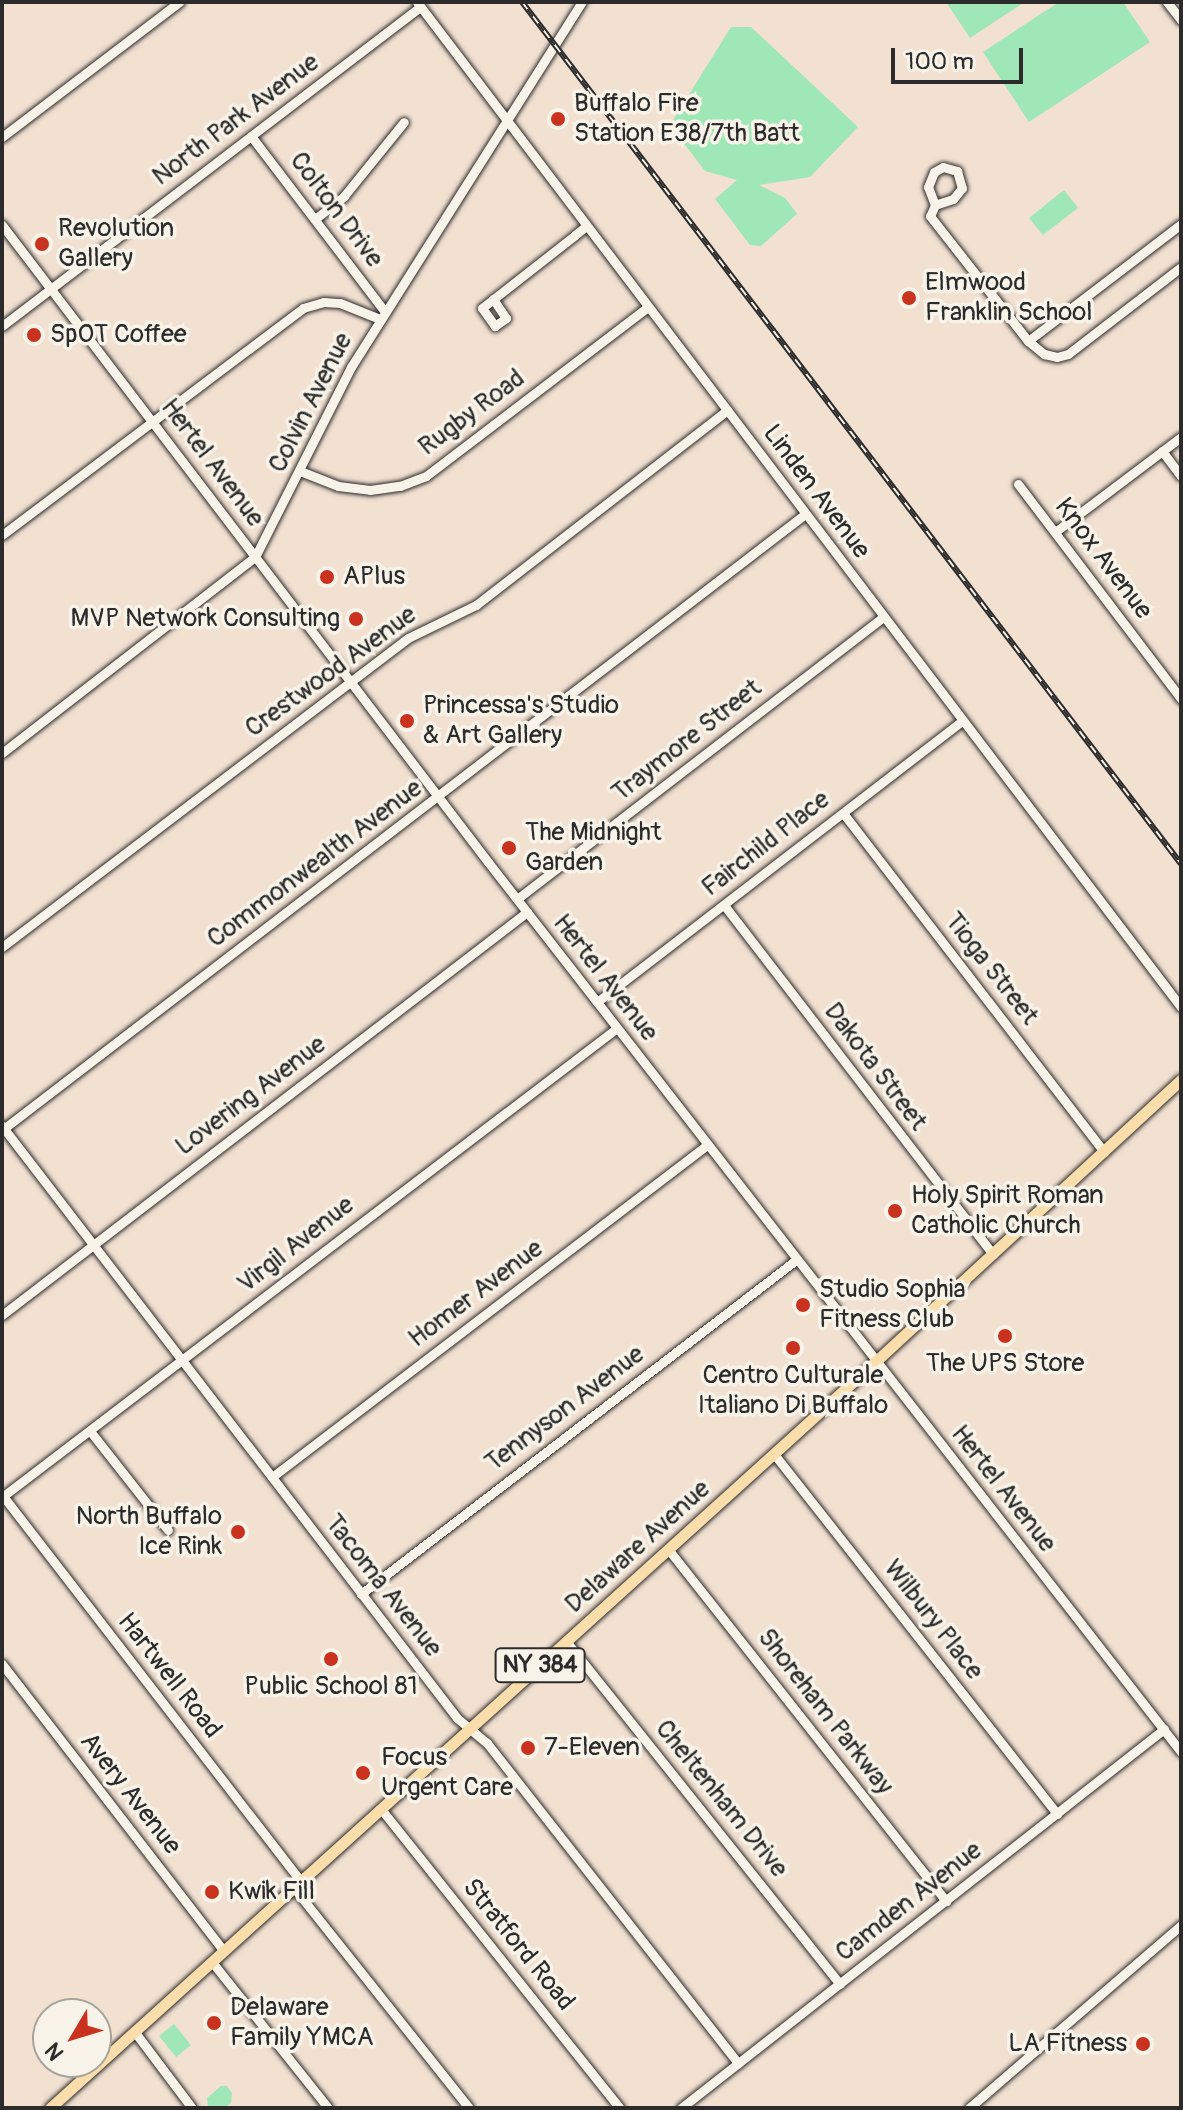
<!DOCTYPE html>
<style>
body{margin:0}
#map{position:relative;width:1183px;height:2110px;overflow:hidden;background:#f2e0d1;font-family:Pangolin,sans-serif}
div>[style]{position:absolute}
.green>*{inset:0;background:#9fe7b6}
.roads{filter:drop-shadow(0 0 2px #2b2b2b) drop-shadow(0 0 2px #2b2b2b)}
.minor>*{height:9px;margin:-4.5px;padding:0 4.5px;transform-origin:4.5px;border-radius:4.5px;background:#f7f3e8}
.major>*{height:11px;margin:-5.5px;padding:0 5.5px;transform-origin:5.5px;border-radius:5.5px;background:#f9deab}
.rail>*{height:6px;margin-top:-3px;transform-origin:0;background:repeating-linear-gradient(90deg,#f7f3e8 0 9px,#2b2b2b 0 18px);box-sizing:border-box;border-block:2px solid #2b2b2b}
.dots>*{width:22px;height:22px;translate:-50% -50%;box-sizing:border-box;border:4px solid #f7f3e8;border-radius:50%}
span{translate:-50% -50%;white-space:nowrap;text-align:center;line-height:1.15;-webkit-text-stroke:7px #f7f3e8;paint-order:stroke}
.shield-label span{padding:2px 6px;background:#f7f3e8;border:2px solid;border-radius:6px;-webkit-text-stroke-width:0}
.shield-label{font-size:24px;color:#2b2b2b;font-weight:700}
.poi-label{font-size:26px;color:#2b2b2b}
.left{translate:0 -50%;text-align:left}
.right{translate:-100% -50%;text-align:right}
.street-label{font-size:26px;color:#2b2b2b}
.frame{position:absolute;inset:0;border:4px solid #2b2b2b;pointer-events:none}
.north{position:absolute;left:32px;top:1998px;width:80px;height:80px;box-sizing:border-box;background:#f7f3e8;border:2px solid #a5a39c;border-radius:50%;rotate:232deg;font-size:22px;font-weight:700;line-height:32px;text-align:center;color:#2b2b2b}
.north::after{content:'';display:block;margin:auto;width:28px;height:36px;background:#c8321e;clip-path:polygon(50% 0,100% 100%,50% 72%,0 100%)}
.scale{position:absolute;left:891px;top:48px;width:132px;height:36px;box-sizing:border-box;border:4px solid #2b2b2b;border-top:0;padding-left:10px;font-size:24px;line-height:28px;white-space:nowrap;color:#2b2b2b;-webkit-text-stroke:6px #f7f3e8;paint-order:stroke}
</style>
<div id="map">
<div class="green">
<div style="clip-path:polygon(946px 2px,1025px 2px,970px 38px)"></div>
<div style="clip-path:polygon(1059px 2px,1123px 2px,1150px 42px,1029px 122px,983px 52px)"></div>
<div style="clip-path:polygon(731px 27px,751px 27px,858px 127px,810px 177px,759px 185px,785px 198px,797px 214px,761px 246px,750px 245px,715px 199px,737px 180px,705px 171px,670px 125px)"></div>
<div style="clip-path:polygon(1064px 190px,1078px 208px,1043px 235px,1029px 218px)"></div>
<div style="clip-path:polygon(174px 2024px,191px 2045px,176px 2057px,159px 2036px)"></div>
<div style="clip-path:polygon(221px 2086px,227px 2086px,232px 2093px,231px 2103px,224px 2108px,208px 2108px,207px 2098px)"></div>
</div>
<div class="roads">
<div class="minor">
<div style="left:417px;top:2px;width:1262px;rotate:52.76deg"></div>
<div style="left:1167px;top:2px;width:23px;rotate:52deg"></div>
<div style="left:251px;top:136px;width:221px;rotate:52.7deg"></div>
<div style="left:2px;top:137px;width:223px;rotate:-37.3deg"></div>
<div style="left:943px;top:167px;width:15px;rotate:16deg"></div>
<div style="left:957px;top:171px;width:18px;rotate:74deg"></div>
<div style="left:962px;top:188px;width:14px;rotate:129deg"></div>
<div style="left:953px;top:199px;width:19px;rotate:162deg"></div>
<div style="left:935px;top:205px;width:19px;rotate:-111deg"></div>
<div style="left:928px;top:187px;width:16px;rotate:-68deg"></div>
<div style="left:934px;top:172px;width:10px;rotate:-29deg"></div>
<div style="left:935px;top:205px;width:12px;rotate:114deg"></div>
<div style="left:930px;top:216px;width:159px;rotate:51.9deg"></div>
<div style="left:1028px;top:341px;width:21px;rotate:39deg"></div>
<div style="left:1044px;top:354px;width:13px;rotate:13deg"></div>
<div style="left:1057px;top:357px;width:11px;rotate:-15deg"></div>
<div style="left:1068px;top:354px;width:143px;rotate:-37.6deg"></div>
<div style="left:315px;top:219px;width:37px;rotate:-38deg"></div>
<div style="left:344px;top:196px;width:95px;rotate:-51deg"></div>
<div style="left:2px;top:225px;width:801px;rotate:52.66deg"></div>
<div style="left:488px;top:862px;width:1128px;rotate:52.09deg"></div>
<div style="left:493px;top:299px;width:23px;rotate:56deg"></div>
<div style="left:506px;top:318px;width:14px;rotate:144deg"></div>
<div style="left:495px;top:326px;width:22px;rotate:-126deg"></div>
<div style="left:482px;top:308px;width:118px;rotate:-38.1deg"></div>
<div style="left:575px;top:235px;width:14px;rotate:-39deg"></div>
<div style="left:2px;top:326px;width:526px;rotate:-37.35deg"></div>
<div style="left:1028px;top:341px;width:193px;rotate:-37.4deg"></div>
<div style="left:1162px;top:451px;width:31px;rotate:53deg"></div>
<div style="left:300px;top:471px;width:41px;rotate:21.5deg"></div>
<div style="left:338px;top:486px;width:32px;rotate:7deg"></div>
<div style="left:370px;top:490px;width:30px;rotate:-8deg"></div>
<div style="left:400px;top:486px;width:28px;rotate:-21deg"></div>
<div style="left:426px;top:476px;width:279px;rotate:-37.3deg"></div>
<div style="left:1018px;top:484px;width:270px;rotate:52.8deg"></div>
<div style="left:1055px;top:532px;width:158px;rotate:-37deg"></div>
<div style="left:2px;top:535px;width:377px;rotate:-37deg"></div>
<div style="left:303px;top:308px;width:22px;rotate:-16deg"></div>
<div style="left:324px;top:302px;width:16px;rotate:4deg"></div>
<div style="left:340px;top:303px;width:43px;rotate:21.8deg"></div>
<div style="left:2px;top:753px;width:320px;rotate:-37.8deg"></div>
<div style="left:255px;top:557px;width:213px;rotate:-63.2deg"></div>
<div style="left:351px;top:367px;width:432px;rotate:-57.7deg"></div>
<div style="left:843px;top:813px;width:428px;rotate:52.4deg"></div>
<div style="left:517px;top:899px;width:462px;rotate:-37.6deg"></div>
<div style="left:724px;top:905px;width:441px;rotate:52.4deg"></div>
<div style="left:2px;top:947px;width:510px;rotate:-37.27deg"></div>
<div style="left:408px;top:638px;width:76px;rotate:-25.9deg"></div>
<div style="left:476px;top:605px;width:318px;rotate:-37.8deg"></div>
<div style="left:597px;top:1002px;width:461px;rotate:-37.6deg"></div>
<div style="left:2px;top:1126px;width:747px;rotate:52.45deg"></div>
<div style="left:457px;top:1718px;width:39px;rotate:40deg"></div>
<div style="left:487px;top:1743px;width:407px;rotate:51.9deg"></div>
<div style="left:2px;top:1130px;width:1012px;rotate:-37.49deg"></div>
<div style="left:2px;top:1315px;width:662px;rotate:-37.51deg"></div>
<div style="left:90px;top:1431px;width:126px;rotate:51.8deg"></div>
<div style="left:774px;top:1454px;width:458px;rotate:51.8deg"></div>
<div style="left:272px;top:1477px;width:547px;rotate:-37.35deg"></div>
<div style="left:3px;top:1496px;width:488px;rotate:52.3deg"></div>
<div style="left:2px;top:1497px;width:773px;rotate:-37.33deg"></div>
<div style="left:668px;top:1549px;width:449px;rotate:51.7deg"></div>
<div style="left:361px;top:1594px;width:548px;rotate:-37.52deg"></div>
<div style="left:566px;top:1641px;width:439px;rotate:51.4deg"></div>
<div style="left:2px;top:1664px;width:363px;rotate:52.3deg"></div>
<div style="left:381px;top:1809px;width:383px;rotate:51.4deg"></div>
<div style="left:294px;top:1888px;width:281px;rotate:51.5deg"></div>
<div style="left:212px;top:1962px;width:186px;rotate:51.5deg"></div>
<div style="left:134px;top:2031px;width:96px;rotate:53deg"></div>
<div style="left:681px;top:2108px;width:614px;rotate:-38.12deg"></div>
<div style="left:969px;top:2108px;width:280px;rotate:-40.8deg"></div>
</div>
<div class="major">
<div style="left:50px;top:2108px;width:1112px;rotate:-42.12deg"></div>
<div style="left:875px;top:1362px;width:416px;rotate:-42.7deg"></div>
</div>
</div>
<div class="rail">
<div style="left:522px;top:2px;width:1085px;rotate:52.6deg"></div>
</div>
<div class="dots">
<div style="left:558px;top:119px;background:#c8321e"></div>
<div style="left:42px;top:244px;background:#c8321e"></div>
<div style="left:909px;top:298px;background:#c8321e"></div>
<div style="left:34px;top:335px;background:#c8321e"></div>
<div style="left:327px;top:577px;background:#c8321e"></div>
<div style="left:356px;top:619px;background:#c8321e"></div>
<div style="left:407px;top:721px;background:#c8321e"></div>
<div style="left:509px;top:848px;background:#c8321e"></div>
<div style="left:895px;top:1211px;background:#c8321e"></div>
<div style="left:803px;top:1305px;background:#c8321e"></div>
<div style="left:1005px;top:1336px;background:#c8321e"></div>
<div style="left:793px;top:1348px;background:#c8321e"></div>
<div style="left:238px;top:1532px;background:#c8321e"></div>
<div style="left:331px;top:1659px;background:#c8321e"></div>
<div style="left:528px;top:1748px;background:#c8321e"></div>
<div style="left:363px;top:1773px;background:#c8321e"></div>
<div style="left:212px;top:1892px;background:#c8321e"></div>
<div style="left:214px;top:2023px;background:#c8321e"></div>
<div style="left:1143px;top:2044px;background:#c8321e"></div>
</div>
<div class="shield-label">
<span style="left:540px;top:1665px">NY 384</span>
</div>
<div class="poi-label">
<span class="left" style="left:574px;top:119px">Buffalo Fire<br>Station E38/7th Batt</span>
<span class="left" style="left:58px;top:244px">Revolution<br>Gallery</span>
<span class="left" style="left:925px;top:298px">Elmwood<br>Franklin School</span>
<span class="left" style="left:50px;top:335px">SpOT Coffee</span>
<span class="left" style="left:343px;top:577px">APlus</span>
<span class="right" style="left:340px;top:619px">MVP Network Consulting</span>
<span class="left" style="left:423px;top:721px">Princessa's Studio<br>&amp; Art Gallery</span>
<span class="left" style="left:525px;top:848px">The Midnight<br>Garden</span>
<span class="left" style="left:911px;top:1211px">Holy Spirit Roman<br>Catholic Church</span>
<span class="left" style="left:819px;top:1305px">Studio Sophia<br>Fitness Club</span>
<span style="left:1005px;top:1364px">The UPS Store</span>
<span style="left:793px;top:1391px">Centro Culturale<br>Italiano Di Buffalo</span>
<span class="right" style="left:222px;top:1532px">North Buffalo<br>Ice Rink</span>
<span style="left:331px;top:1687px">Public School 81</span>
<span class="left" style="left:544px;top:1748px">7-Eleven</span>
<span class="left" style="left:381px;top:1773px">Focus<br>Urgent Care</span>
<span class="left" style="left:228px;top:1892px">Kwik Fill</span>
<span class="left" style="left:230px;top:2023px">Delaware<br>Family YMCA</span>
<span class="right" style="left:1127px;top:2044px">LA Fitness</span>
</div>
<div class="street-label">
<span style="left:236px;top:120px;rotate:-37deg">North Park Avenue</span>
<span style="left:336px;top:210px;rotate:53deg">Colton Drive</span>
<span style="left:311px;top:403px;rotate:-63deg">Colvin Avenue</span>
<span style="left:472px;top:413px;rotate:-37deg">Rugby Road</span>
<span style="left:212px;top:463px;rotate:53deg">Hertel Avenue</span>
<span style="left:816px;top:492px;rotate:53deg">Linden Avenue</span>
<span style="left:1103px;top:559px;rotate:53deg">Knox Avenue</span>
<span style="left:331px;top:672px;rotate:-36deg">Crestwood Avenue</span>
<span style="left:687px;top:741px;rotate:-38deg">Traymore Street</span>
<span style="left:766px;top:844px;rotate:-38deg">Fairchild Place</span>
<span style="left:315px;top:864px;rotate:-37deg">Commonwealth Avenue</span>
<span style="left:991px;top:969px;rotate:52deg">Tioga Street</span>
<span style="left:605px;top:978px;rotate:52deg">Hertel Avenue</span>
<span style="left:875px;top:1067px;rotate:53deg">Dakota Street</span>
<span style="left:251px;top:1096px;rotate:-37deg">Lovering Avenue</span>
<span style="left:296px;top:1245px;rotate:-38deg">Virgil Avenue</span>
<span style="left:476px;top:1294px;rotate:-37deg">Homer Avenue</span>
<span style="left:565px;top:1409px;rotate:-37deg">Tennyson Avenue</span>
<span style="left:1003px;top:1489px;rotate:52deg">Hertel Avenue</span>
<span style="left:638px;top:1547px;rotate:-42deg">Delaware Avenue</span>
<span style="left:383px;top:1586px;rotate:52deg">Tacoma Avenue</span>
<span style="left:933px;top:1620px;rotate:52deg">Wilbury Place</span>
<span style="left:169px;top:1676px;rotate:52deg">Hartwell Road</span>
<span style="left:825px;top:1712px;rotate:52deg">Shoreham Parkway</span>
<span style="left:130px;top:1794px;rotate:52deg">Avery Avenue</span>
<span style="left:721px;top:1799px;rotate:51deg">Cheltenham Drive</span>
<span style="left:909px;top:1902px;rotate:-38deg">Camden Avenue</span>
<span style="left:518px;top:1945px;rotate:51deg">Stratford Road</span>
</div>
<div class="frame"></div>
<div class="north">N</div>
<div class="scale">100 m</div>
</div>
